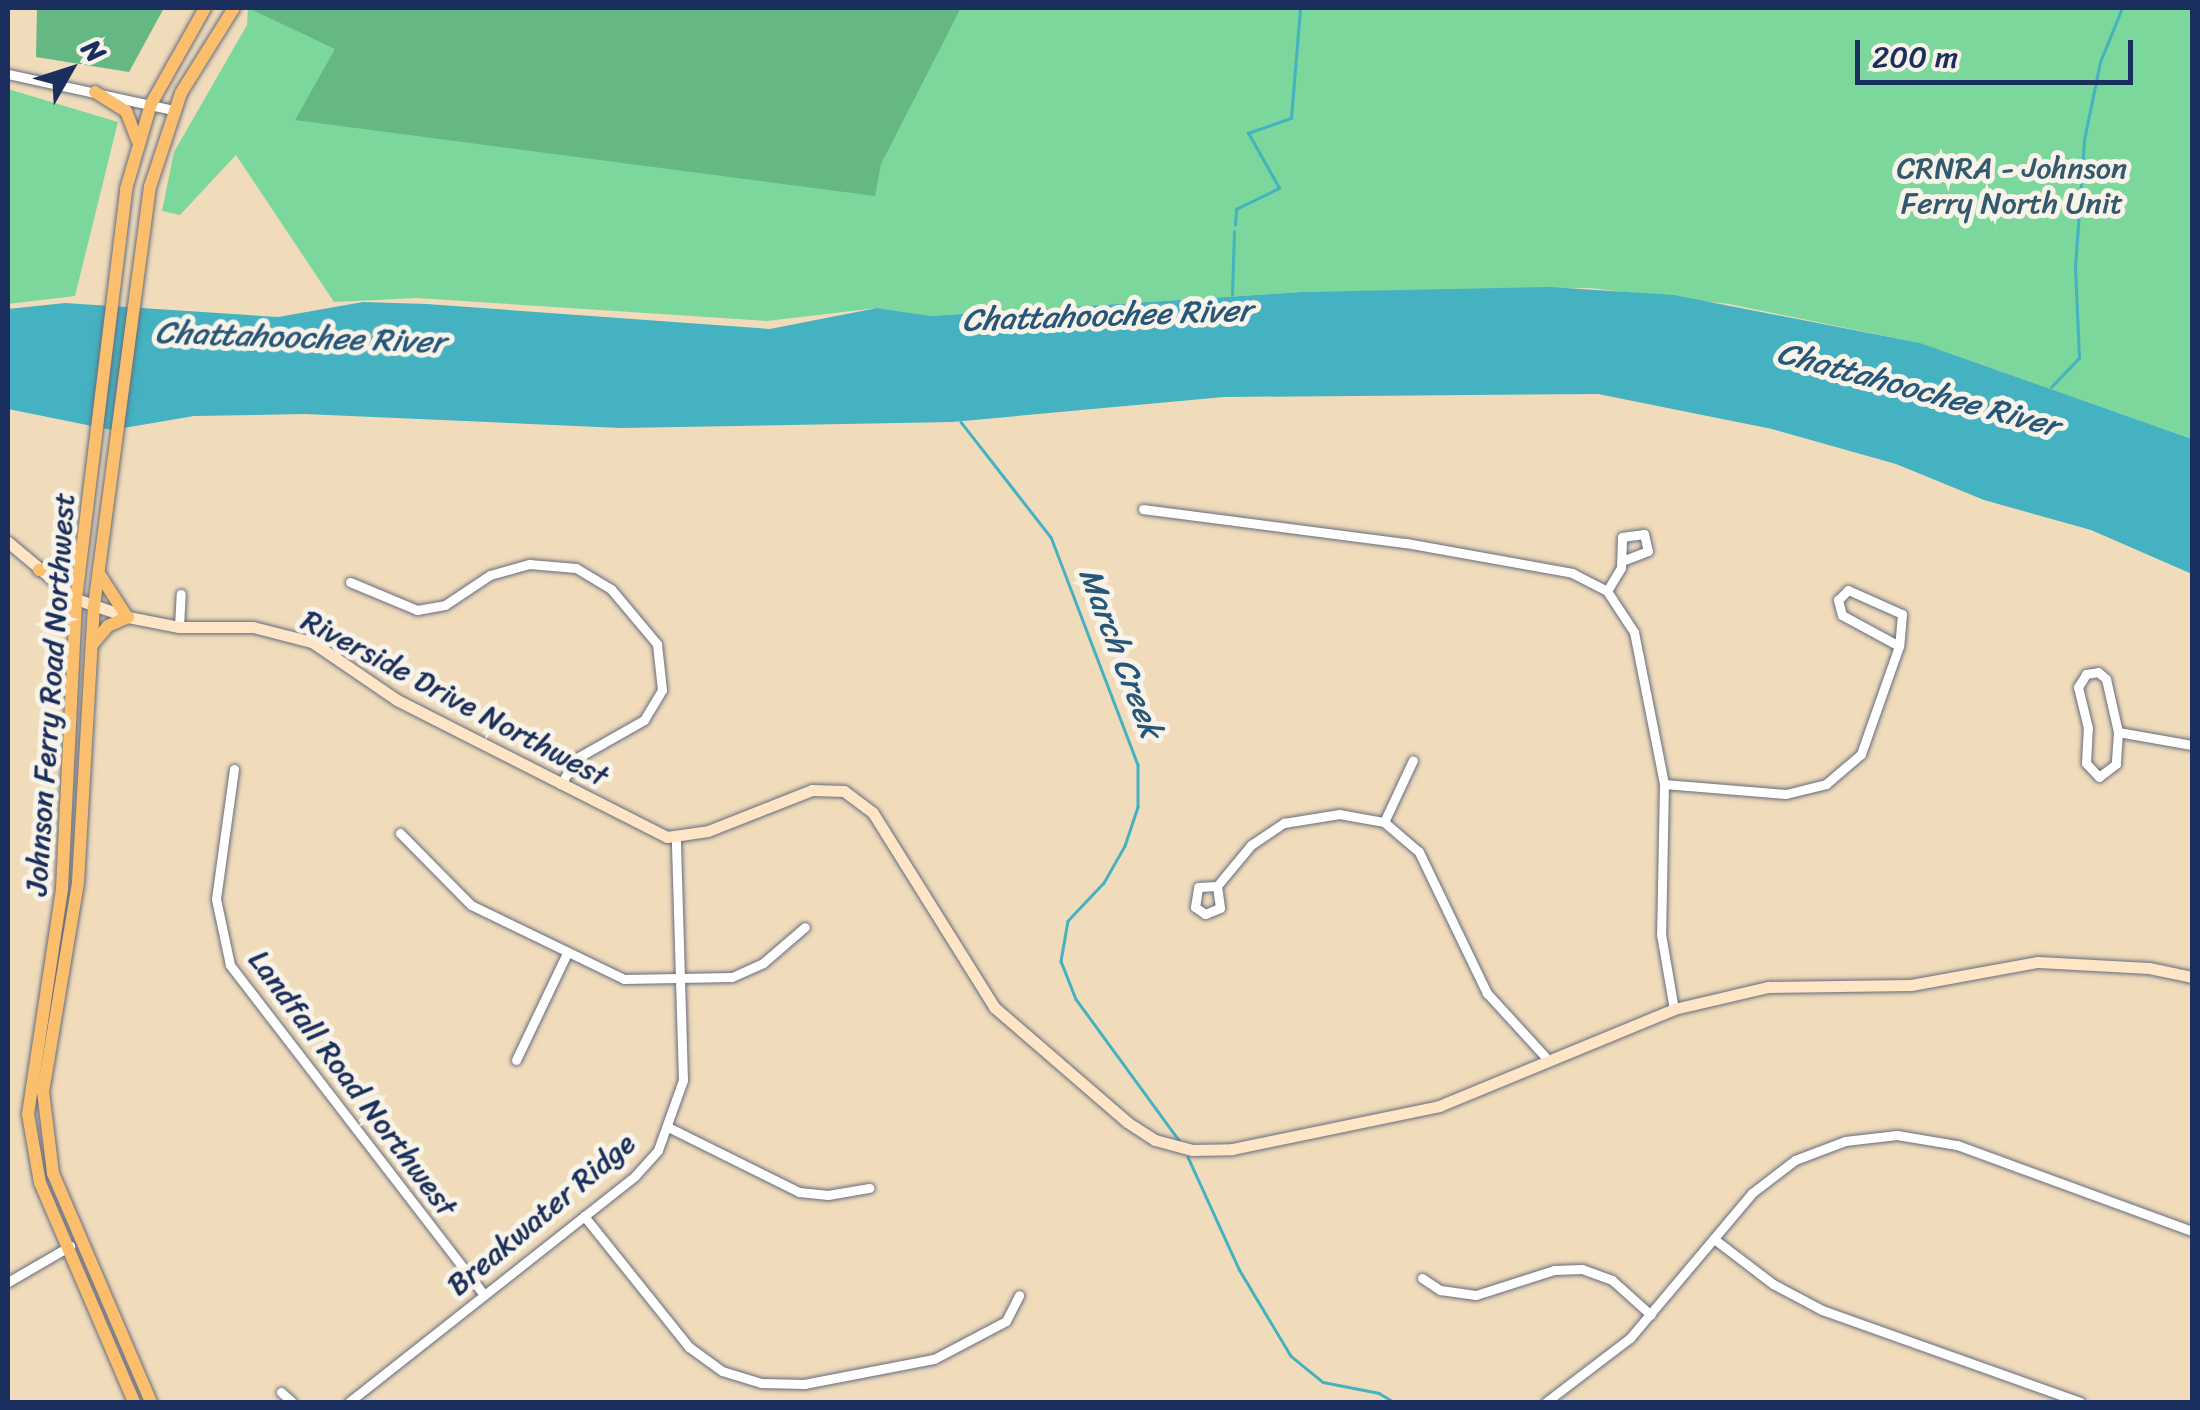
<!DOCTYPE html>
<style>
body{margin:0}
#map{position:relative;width:2200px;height:1410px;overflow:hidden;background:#f0dcbb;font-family:Sriracha,sans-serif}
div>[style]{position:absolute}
.green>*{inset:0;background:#7cd79d}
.forest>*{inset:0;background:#65b884}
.water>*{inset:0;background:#44b2c0}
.stream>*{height:2.5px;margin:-1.25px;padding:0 1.25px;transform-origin:1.25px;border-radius:1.25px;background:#44b2c0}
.roads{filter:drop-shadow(0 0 2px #666c7f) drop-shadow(0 0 2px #666c7f)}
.street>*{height:9px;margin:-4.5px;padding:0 4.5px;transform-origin:4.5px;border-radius:4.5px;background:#fff}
.secondary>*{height:11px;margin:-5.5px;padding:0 5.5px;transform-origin:5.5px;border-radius:5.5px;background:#fde5c5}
.primary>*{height:12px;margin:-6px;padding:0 6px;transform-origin:6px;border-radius:6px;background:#fabe6d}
span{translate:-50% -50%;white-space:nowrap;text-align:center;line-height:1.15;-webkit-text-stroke:10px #f7f3e8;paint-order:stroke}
.park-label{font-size:30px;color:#33596e}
.street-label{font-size:30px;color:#1b2f5e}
.water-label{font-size:32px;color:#27567b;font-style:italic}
.frame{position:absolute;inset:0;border:10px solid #1b2f5e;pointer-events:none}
.north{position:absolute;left:20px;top:20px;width:100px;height:100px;-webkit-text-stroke:8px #f7f3e8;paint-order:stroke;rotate:51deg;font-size:28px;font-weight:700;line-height:40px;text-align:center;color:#1b2f5e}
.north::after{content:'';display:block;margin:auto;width:35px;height:45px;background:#1b2f5e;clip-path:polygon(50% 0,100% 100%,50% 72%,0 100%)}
.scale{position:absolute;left:1855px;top:40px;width:278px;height:45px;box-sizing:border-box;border:5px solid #1b2f5e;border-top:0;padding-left:12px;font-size:30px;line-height:35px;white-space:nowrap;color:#1b2f5e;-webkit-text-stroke:8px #f7f3e8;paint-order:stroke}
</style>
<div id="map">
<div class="green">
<div style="clip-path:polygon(248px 8px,880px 164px,961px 8px,2192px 8px,2192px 439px,1919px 343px,1729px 304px,1590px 288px,1301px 292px,930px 316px,877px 308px,767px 321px,417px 298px,334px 302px,236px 155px,180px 215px,162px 211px,174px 152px,247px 25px)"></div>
<div style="clip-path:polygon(8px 89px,118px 122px,75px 296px,8px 304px)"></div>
</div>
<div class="forest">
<div style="clip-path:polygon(37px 8px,164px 8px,129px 72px,36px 57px)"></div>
<div style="clip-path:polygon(248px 8px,961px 8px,881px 164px,875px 196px,295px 120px,335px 49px)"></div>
</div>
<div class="water">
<div style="clip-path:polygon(1549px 287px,1674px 295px,1920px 343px,2192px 439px,2192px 574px,2091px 530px,1984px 500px,1896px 464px,1772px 429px,1598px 394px,1224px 397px,952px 422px,621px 428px,305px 414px,194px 416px,112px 430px,8px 409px,8px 309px,65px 303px,278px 317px,363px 302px,427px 304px,770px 329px,877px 308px,931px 316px,1301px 292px)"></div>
</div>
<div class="stream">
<div style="left:1235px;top:225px;width:16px;rotate:-86deg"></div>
<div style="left:1236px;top:209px;width:48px;rotate:-26deg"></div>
<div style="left:1279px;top:188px;width:63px;rotate:-119.4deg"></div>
<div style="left:1248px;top:133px;width:46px;rotate:-19.2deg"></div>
<div style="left:1291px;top:118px;width:110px;rotate:-85.3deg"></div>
<div style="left:1232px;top:295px;width:63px;rotate:-88.2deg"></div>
<div style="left:2051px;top:387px;width:40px;rotate:-46deg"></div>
<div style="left:2079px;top:358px;width:91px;rotate:-92.5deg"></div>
<div style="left:2075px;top:267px;width:127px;rotate:-85.9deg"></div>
<div style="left:2084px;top:140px;width:80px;rotate:-78.4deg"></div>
<div style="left:2100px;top:62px;width:58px;rotate:-67.8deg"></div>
<div style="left:961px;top:422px;width:146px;rotate:52deg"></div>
<div style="left:1051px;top:537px;width:244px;rotate:69.1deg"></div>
<div style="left:1138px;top:765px;width:42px;rotate:90deg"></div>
<div style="left:1138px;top:807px;width:41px;rotate:108.4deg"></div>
<div style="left:1125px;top:846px;width:43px;rotate:119.6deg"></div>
<div style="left:1104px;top:883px;width:52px;rotate:133.5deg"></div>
<div style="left:1068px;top:921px;width:41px;rotate:99.9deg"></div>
<div style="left:1061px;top:961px;width:41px;rotate:68.5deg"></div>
<div style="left:1076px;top:999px;width:175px;rotate:53.9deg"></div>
<div style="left:1188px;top:1157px;width:123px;rotate:65.5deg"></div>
<div style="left:1239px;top:1269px;width:101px;rotate:59.1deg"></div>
<div style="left:1291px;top:1356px;width:41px;rotate:39.1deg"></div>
<div style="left:1323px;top:1382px;width:57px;rotate:11.1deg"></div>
<div style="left:1379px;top:1393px;width:17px;rotate:31deg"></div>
</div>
<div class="roads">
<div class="street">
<div style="left:8px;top:74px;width:169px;rotate:12.3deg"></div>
<div style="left:1143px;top:509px;width:265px;rotate:7.4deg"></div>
<div style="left:1406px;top:543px;width:169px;rotate:10.2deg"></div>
<div style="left:1572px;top:573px;width:39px;rotate:27deg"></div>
<div style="left:1607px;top:591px;width:49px;rotate:56.6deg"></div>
<div style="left:1634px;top:632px;width:155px;rotate:78.8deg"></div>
<div style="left:1664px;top:784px;width:150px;rotate:91.1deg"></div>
<div style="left:1661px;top:934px;width:76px;rotate:80.2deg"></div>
<div style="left:350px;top:582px;width:73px;rotate:22.7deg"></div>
<div style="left:417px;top:610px;width:28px;rotate:-10deg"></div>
<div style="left:445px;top:605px;width:54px;rotate:-33.7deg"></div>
<div style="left:490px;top:575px;width:41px;rotate:-15.8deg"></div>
<div style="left:529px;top:564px;width:47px;rotate:4.9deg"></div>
<div style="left:576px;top:568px;width:41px;rotate:31deg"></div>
<div style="left:611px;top:589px;width:72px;rotate:50.1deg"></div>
<div style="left:657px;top:644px;width:46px;rotate:83.8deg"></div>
<div style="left:662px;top:690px;width:35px;rotate:121deg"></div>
<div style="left:644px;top:720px;width:77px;rotate:150.4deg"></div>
<div style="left:577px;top:758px;width:31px;rotate:122deg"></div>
<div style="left:1848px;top:590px;width:59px;rotate:24deg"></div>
<div style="left:1902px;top:614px;width:32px;rotate:95deg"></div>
<div style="left:1899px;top:646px;width:65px;rotate:-151.5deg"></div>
<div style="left:1842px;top:615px;width:16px;rotate:-105deg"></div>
<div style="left:1838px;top:600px;width:14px;rotate:-45deg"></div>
<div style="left:1607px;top:591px;width:27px;rotate:-59deg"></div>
<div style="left:1621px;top:568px;width:31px;rotate:-88deg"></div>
<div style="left:1622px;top:537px;width:22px;rotate:-8deg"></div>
<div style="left:1644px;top:534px;width:17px;rotate:77deg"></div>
<div style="left:1648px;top:551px;width:28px;rotate:159deg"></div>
<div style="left:179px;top:627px;width:33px;rotate:-87deg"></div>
<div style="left:2098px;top:672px;width:11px;rotate:41deg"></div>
<div style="left:2106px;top:679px;width:54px;rotate:77.2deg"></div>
<div style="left:2118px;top:732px;width:32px;rotate:94deg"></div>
<div style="left:2116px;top:764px;width:21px;rotate:143deg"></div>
<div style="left:2099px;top:777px;width:19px;rotate:-133deg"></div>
<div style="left:2086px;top:763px;width:35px;rotate:-87deg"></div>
<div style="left:2088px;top:728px;width:42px;rotate:-103.7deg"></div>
<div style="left:2078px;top:687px;width:15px;rotate:-58deg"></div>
<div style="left:2086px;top:674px;width:12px;rotate:-9deg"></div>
<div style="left:2118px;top:732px;width:75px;rotate:10deg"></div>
<div style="left:234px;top:769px;width:131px;rotate:97.9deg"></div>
<div style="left:216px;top:899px;width:67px;rotate:78deg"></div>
<div style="left:230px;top:965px;width:415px;rotate:52.4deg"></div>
<div style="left:1664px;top:784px;width:122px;rotate:4.7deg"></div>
<div style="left:1786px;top:794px;width:41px;rotate:-14deg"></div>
<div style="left:1826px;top:784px;width:46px;rotate:-40.6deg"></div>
<div style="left:1861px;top:754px;width:114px;rotate:-70.6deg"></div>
<div style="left:1384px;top:822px;width:68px;rotate:-64.9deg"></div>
<div style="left:400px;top:833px;width:101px;rotate:45.4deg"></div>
<div style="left:471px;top:905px;width:170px;rotate:25.8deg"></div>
<div style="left:624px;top:979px;width:108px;rotate:-1.1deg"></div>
<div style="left:732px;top:977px;width:34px;rotate:-24deg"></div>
<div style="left:763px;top:963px;width:55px;rotate:-40.6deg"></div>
<div style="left:1217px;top:886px;width:22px;rotate:82deg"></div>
<div style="left:1220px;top:908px;width:16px;rotate:158deg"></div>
<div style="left:1205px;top:914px;width:12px;rotate:-145deg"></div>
<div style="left:1195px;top:907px;width:20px;rotate:-81deg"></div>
<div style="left:1198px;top:887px;width:19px;rotate:-3deg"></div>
<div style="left:1217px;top:886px;width:53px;rotate:-50.3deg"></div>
<div style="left:1251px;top:845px;width:40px;rotate:-34deg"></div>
<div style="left:1284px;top:823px;width:56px;rotate:-9.3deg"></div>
<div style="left:1339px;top:814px;width:46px;rotate:10.1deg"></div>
<div style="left:1384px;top:822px;width:46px;rotate:40.6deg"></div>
<div style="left:1419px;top:852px;width:157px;rotate:64.3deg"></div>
<div style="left:1487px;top:993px;width:92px;rotate:47.6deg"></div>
<div style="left:516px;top:1060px;width:116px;rotate:-64.5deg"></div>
<div style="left:670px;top:1128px;width:144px;rotate:26.4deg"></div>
<div style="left:799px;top:1192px;width:29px;rotate:6deg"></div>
<div style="left:828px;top:1195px;width:42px;rotate:-9.7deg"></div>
<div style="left:584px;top:1216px;width:168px;rotate:51.3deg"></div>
<div style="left:689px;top:1347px;width:41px;rotate:36deg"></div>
<div style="left:722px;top:1371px;width:41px;rotate:17.1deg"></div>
<div style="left:761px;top:1383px;width:43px;rotate:1.3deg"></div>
<div style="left:804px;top:1384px;width:132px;rotate:-10.9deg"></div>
<div style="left:934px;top:1359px;width:81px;rotate:-27.8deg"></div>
<div style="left:1006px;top:1321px;width:29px;rotate:-63deg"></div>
<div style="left:1714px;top:1239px;width:74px;rotate:37.3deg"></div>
<div style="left:1773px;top:1284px;width:55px;rotate:28deg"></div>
<div style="left:1822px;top:1310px;width:274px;rotate:19.6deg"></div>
<div style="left:1422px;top:1278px;width:22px;rotate:34deg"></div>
<div style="left:1440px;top:1290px;width:36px;rotate:8deg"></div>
<div style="left:1476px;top:1295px;width:82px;rotate:-17.8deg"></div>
<div style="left:1554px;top:1270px;width:28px;rotate:-2deg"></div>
<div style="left:1582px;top:1269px;width:32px;rotate:20deg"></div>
<div style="left:1612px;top:1280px;width:52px;rotate:41.9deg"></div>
<div style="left:8px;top:1282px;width:72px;rotate:-30.1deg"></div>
<div style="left:281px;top:1392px;width:15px;rotate:42deg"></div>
<div style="left:349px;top:1402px;width:363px;rotate:-38.3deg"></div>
<div style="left:634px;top:1177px;width:36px;rotate:-48deg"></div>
<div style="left:658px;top:1150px;width:74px;rotate:-70.3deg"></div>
<div style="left:683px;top:1080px;width:241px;rotate:-91.7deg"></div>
<div style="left:1546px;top:1402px;width:106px;rotate:-37.3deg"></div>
<div style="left:1630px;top:1338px;width:189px;rotate:-49.9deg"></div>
<div style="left:1752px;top:1193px;width:54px;rotate:-37.5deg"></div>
<div style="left:1795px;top:1160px;width:53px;rotate:-20.8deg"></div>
<div style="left:1845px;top:1141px;width:52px;rotate:-6.6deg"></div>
<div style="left:1897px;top:1135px;width:61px;rotate:9.5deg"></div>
<div style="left:1957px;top:1145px;width:250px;rotate:20.1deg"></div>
</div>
<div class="secondary">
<div style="left:8px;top:542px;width:89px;rotate:40deg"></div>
<div style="left:76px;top:599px;width:55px;rotate:19.1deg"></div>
<div style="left:128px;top:617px;width:52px;rotate:11.1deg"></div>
<div style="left:179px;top:627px;width:74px"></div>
<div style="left:253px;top:627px;width:61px;rotate:14.3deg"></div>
<div style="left:312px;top:642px;width:103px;rotate:34.3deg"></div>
<div style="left:397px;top:700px;width:303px;rotate:26.9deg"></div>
<div style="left:667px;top:837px;width:41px;rotate:-8.3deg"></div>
<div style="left:708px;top:831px;width:112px;rotate:-21.5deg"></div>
<div style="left:812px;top:790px;width:32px;rotate:2deg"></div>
<div style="left:844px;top:791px;width:36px;rotate:37deg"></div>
<div style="left:873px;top:813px;width:229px;rotate:58deg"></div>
<div style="left:994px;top:1007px;width:176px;rotate:40.8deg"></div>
<div style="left:1127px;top:1122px;width:33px;rotate:33deg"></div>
<div style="left:1155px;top:1140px;width:39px;rotate:15deg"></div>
<div style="left:1193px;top:1150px;width:39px;rotate:-1deg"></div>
<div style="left:1232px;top:1149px;width:211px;rotate:-11.7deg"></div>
<div style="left:1439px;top:1106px;width:254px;rotate:-22.4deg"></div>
<div style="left:1674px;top:1009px;width:97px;rotate:-13.2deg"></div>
<div style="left:1768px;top:987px;width:143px;rotate:-0.8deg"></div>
<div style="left:1911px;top:985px;width:129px;rotate:-10.3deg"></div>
<div style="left:2038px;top:962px;width:111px;rotate:3.1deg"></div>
<div style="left:2149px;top:968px;width:44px;rotate:11.8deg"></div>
</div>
<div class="primary">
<div style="left:95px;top:92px;width:36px;rotate:32deg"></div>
<div style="left:126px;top:111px;width:31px;rotate:69deg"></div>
<div style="left:39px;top:570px;width:23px;rotate:-10deg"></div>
<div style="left:62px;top:566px;width:26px;rotate:-43deg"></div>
<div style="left:100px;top:575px;width:50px;rotate:57.3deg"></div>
<div style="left:92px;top:645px;width:25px;rotate:-50deg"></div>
<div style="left:108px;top:626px;width:22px;rotate:-24deg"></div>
<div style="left:134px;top:1402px;width:238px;rotate:-113.2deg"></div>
<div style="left:40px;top:1183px;width:70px;rotate:-99.9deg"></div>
<div style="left:28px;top:1114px;width:229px;rotate:-81.4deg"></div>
<div style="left:62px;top:888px;width:289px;rotate:-87.2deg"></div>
<div style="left:76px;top:599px;width:413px;rotate:-83deg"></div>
<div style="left:126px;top:189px;width:89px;rotate:-73.6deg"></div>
<div style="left:151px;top:104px;width:110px;rotate:-60.6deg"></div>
<div style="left:151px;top:1402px;width:249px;rotate:-113.2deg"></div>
<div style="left:53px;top:1173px;width:82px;rotate:-97deg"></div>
<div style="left:43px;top:1092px;width:213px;rotate:-80.5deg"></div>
<div style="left:78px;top:882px;width:276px;rotate:-86.7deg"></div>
<div style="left:94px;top:606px;width:423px;rotate:-82.4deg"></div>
<div style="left:150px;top:187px;width:99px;rotate:-71.7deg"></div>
<div style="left:181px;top:93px;width:100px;rotate:-58.1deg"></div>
</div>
</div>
<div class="park-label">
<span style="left:2012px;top:185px">CRNRA - Johnson<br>Ferry North Unit</span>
</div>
<div class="street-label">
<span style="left:50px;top:694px;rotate:-86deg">Johnson Ferry Road Northwest</span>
<span style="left:455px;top:698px;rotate:28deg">Riverside Drive Northwest</span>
<span style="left:353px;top:1083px;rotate:53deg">Landfall Road Northwest</span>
<span style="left:541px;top:1214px;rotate:-40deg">Breakwater Ridge</span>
</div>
<div class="water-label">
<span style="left:1107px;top:316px;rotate:-2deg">Chattahoochee River</span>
<span style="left:300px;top:338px;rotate:2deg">Chattahoochee River</span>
<span style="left:1918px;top:390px;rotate:15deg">Chattahoochee River</span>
<span style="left:1120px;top:653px;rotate:69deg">March Creek</span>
</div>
<div class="frame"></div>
<div class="north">N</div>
<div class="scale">200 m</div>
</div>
